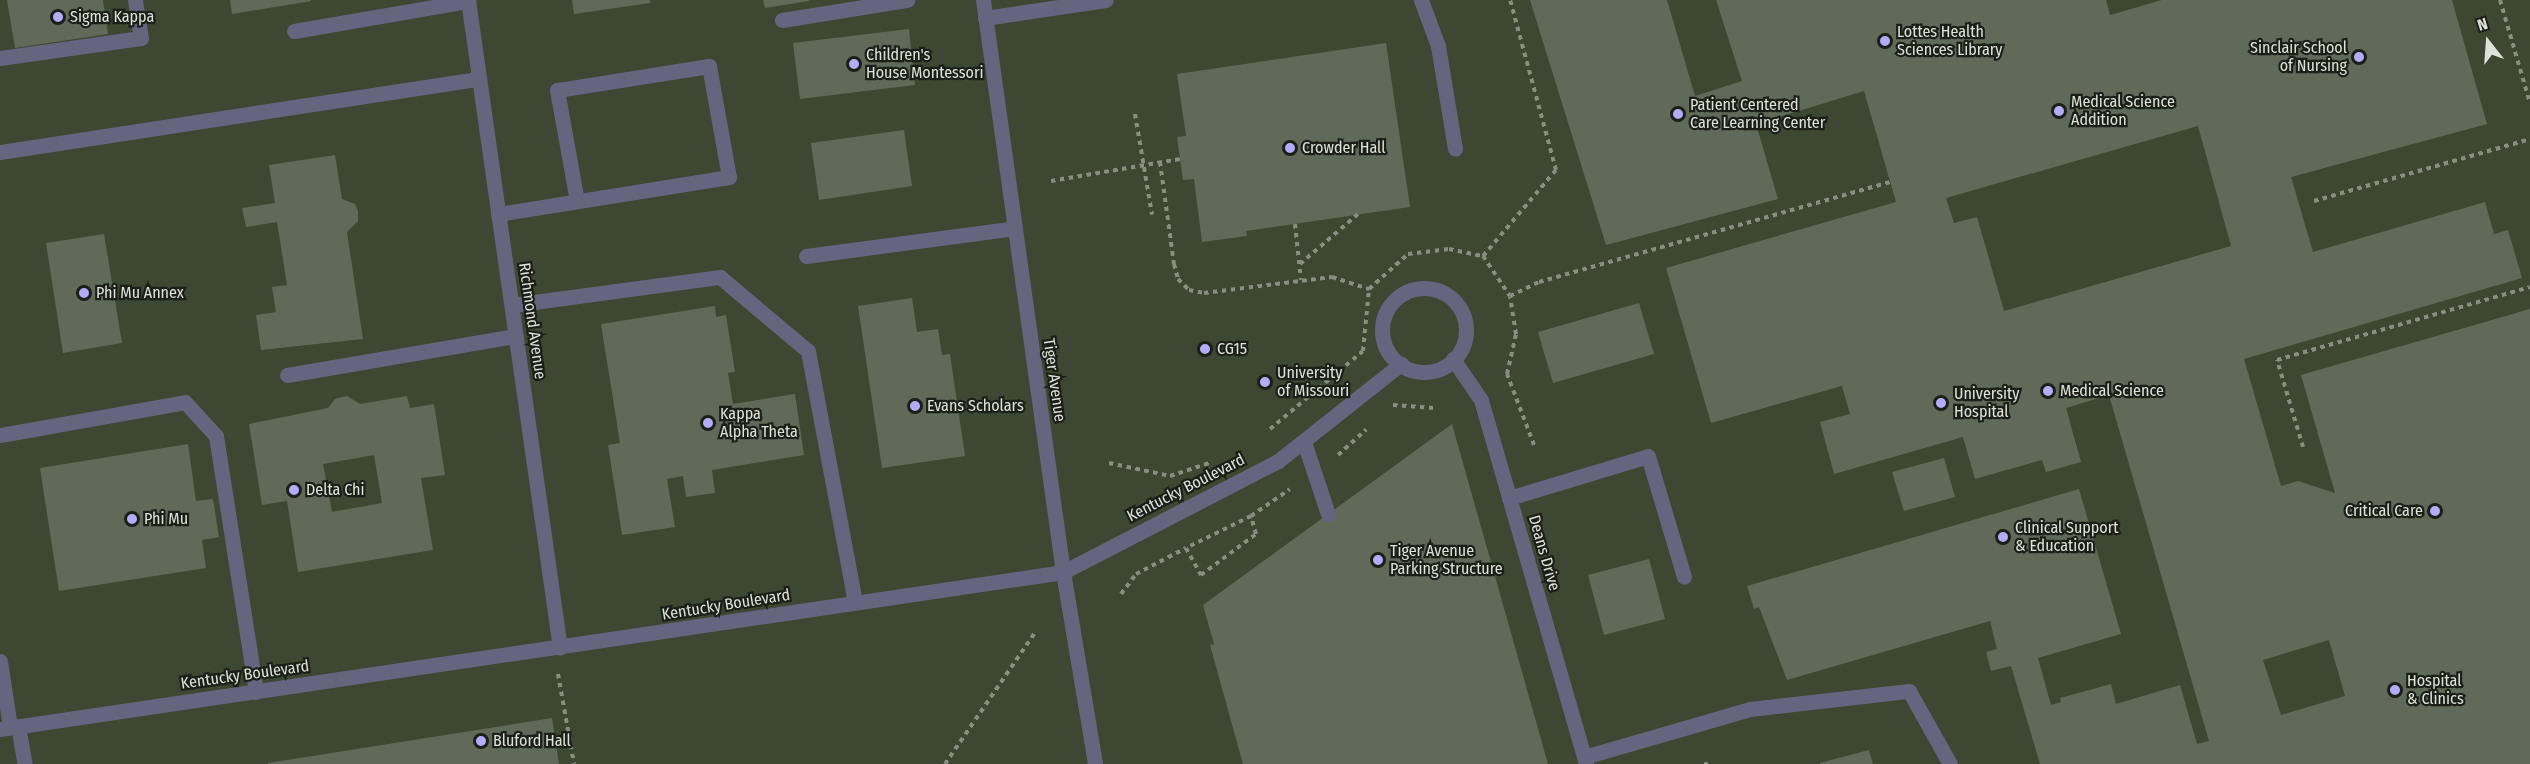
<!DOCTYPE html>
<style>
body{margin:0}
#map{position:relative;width:2530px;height:764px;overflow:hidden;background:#323a2a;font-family:"Fira Sans Condensed",sans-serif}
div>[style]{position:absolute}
.built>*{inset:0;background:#3d4731}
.building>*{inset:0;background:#616a59}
.path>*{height:4px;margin-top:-2px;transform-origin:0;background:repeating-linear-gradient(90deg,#888e81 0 4.5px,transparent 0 9px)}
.minor>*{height:15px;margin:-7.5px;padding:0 7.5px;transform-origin:7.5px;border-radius:7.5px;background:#66657f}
.minor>.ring{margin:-7.5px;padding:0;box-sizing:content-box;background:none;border:15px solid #66657f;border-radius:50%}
.dots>*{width:16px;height:16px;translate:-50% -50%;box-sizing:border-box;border:3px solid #1c1f18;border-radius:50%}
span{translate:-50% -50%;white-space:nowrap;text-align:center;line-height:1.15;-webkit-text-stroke:4.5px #1c1f18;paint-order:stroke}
.poi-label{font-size:16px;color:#dee3d9}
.left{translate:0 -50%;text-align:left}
.right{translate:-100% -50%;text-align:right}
.street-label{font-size:16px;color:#dee3d9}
.north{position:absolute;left:2458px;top:12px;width:60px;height:60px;-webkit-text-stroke:4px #1c1f18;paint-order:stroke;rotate:343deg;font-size:16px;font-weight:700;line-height:24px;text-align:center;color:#dee3d9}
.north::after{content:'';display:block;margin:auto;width:21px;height:27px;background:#dee3d9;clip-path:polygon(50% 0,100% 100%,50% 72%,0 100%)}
</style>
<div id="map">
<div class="built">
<div style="clip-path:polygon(0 0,2530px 0,2530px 764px,0 764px)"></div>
</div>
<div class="building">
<div style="clip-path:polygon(7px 0,103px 0,108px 34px,15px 48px)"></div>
<div style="clip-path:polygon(230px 0,311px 0,311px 1px,232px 14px)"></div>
<div style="clip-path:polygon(572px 0,650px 0,650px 3px,574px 14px)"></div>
<div style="clip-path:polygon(763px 0,809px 0,809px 1px,765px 8px)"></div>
<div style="clip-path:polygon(evenodd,1530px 0,1667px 0,1695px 96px,1742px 81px,1716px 0,2106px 0,2110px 15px,2162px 0,2452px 0,2487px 124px,2291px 177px,2313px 252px,2485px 202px,2494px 234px,2508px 230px,2522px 278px,2244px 359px,2281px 486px,2298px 481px,2335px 493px,2301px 375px,2530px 309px,2530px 764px,2040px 764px,2011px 666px,1991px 671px,1986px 652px,1997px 649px,1990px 621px,1787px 680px,1759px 607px,1754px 609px,1747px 586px,2079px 489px,2121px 634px,2038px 658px,2051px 705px,2061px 702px,2060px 698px,2111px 684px,2116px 704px,2180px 685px,2197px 744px,2209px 741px,2109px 395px,2066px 408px,2081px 462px,2046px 472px,2042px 460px,1975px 479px,1963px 437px,1834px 474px,1820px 422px,1850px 414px,1842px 386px,1711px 423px,1666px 268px,1896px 202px,1864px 91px,1756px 124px,1778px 199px,1606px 245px,1530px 0,2198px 126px,2231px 246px,2004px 311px,1977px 217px,1954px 223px,1946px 198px,2198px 126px,1530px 0,2329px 640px,2345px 696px,2281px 715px,2263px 660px,2329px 640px)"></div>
<div style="clip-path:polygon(909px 29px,915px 85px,800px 99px,793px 43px)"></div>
<div style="clip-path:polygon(1386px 43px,1410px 207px,1246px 231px,1247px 236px,1202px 242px,1194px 179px,1183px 180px,1177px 137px,1186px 136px,1177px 74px)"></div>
<div style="clip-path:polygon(904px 130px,912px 186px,819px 200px,811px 143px)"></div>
<div style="clip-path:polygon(335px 155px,342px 199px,355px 204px,358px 211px,358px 221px,347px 232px,363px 339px,261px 350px,256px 315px,276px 312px,272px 287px,287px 285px,277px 222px,246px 227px,242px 208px,275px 203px,269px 165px)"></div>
<div style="clip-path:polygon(104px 234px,122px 343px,63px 353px,46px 243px)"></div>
<div style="clip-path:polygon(912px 298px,917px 332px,938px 329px,942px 355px,950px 354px,965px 456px,882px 468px,858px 306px)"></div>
<div style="clip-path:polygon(1639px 303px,1654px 354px,1553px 383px,1538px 332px)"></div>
<div style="clip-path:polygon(715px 306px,716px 317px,726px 315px,735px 372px,728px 373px,733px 404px,795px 394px,804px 455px,712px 470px,715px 493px,686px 497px,683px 476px,667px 479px,675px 527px,622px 535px,608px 445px,620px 443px,601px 324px)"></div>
<div style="clip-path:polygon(evenodd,347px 396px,360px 404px,407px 396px,410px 408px,434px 404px,445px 475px,421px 478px,433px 550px,298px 572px,287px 501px,262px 505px,249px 424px,328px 408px,335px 399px,347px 396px,374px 455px,382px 503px,332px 512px,323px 464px,374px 455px)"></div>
<div style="clip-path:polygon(1452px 424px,1548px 764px,1243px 764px,1210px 645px,1214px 644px,1203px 605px)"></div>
<div style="clip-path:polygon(188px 444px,196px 501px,213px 499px,219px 537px,202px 540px,206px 568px,59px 591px,40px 468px)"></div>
<div style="clip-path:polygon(1944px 458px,1955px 497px,1904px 511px,1892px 472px)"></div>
<div style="clip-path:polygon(1649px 559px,1665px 619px,1604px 635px,1588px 575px)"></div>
<div style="clip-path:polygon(552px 718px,559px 764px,268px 764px,268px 763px)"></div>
<div style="clip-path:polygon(1869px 750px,1873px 764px,1820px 764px,1820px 763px)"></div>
</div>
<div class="path">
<div style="left:2500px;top:0;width:107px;rotate:73.8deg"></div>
<div style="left:1135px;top:114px;width:102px;rotate:80.4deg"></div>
<div style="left:1160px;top:162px;width:103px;rotate:82.2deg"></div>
<div style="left:1174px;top:264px;width:16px;rotate:75deg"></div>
<div style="left:1178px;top:279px;width:16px;rotate:45deg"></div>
<div style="left:1189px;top:290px;width:15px;rotate:11deg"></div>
<div style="left:1204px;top:293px;width:129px;rotate:-7.1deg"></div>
<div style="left:1332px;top:277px;width:39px;rotate:18deg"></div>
<div style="left:1051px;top:181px;width:131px;rotate:-9.7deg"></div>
<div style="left:2314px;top:201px;width:225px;rotate:-16deg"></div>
<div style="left:1295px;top:224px;width:56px;rotate:83.9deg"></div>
<div style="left:1483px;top:256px;width:48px;rotate:56deg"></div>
<div style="left:1300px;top:264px;width:77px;rotate:-40.8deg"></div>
<div style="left:1393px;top:405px;width:41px;rotate:4.2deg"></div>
<div style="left:1270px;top:429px;width:121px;rotate:-40deg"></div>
<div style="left:1363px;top:351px;width:62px;rotate:-84.5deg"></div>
<div style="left:1369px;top:289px;width:52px;rotate:-41.9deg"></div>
<div style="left:1408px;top:254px;width:41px;rotate:-7deg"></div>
<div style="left:1449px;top:249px;width:35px;rotate:12deg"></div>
<div style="left:1483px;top:256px;width:113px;rotate:-49.7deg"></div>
<div style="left:1556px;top:170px;width:176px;rotate:-105.1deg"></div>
<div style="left:1534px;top:445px;width:76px;rotate:-110.8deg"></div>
<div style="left:1507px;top:374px;width:41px;rotate:-77.3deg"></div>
<div style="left:1516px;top:334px;width:38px;rotate:-99deg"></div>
<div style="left:1510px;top:296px;width:32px;rotate:-26deg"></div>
<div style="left:1539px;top:282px;width:365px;rotate:-15.9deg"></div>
<div style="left:2303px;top:447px;width:91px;rotate:-106.6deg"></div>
<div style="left:2277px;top:360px;width:263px;rotate:-16.1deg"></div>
<div style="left:1338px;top:455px;width:38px;rotate:-42deg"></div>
<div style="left:1109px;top:463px;width:62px;rotate:12deg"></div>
<div style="left:1170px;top:476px;width:41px;rotate:-18.4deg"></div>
<div style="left:1251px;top:516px;width:72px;rotate:153.8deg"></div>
<div style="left:1186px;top:548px;width:31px;rotate:61deg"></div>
<div style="left:1201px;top:575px;width:69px;rotate:-36.7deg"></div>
<div style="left:1256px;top:534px;width:19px;rotate:-106deg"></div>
<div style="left:1251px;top:516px;width:47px;rotate:-34.7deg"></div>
<div style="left:1121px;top:594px;width:25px;rotate:-53deg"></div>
<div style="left:1136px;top:574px;width:56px;rotate:-27.5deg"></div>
<div style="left:558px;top:674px;width:91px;rotate:79.9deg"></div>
<div style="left:945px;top:764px;width:158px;rotate:-55.6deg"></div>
<div style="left:1704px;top:764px;width:7px"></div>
</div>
<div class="minor">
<div style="left:468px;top:0;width:654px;rotate:81.92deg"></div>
<div style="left:983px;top:0;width:578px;rotate:82.04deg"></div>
<div style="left:1063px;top:572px;width:195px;rotate:80.5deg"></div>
<div style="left:1421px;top:0;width:49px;rotate:69.7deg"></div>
<div style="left:1438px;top:46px;width:104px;rotate:80.6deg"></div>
<div style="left:985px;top:18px;width:122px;rotate:-8.5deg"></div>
<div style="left:782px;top:20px;width:127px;rotate:-9.1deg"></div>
<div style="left:294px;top:31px;width:177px;rotate:-9.8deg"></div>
<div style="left:0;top:58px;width:142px;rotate:-8.1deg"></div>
<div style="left:141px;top:38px;width:38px;rotate:-99deg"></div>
<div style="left:0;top:152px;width:485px;rotate:-8.7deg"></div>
<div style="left:498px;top:214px;width:234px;rotate:-9.1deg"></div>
<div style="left:729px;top:177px;width:113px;rotate:-100.2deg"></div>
<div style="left:709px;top:66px;width:154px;rotate:171deg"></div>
<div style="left:557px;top:90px;width:113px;rotate:79.8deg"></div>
<div style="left:806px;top:256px;width:211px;rotate:-7.6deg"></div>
<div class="ring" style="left:1382px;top:288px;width:69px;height:69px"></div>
<div style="left:512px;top:305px;width:210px;rotate:-7.7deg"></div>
<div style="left:720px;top:277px;width:115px;rotate:40.1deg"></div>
<div style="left:808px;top:351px;width:256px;rotate:79.4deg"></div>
<div style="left:1453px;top:359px;width:50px;rotate:55.7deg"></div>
<div style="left:1481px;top:400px;width:379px;rotate:73.9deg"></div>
<div style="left:287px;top:375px;width:232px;rotate:-9.7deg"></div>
<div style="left:0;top:435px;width:188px;rotate:-10.1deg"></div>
<div style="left:185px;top:402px;width:46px;rotate:47.6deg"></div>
<div style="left:216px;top:436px;width:259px;rotate:81.1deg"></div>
<div style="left:1304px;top:442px;width:76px;rotate:71.6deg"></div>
<div style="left:1509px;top:498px;width:145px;rotate:-16.8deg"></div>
<div style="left:1648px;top:456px;width:126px;rotate:73.4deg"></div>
<div style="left:0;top:661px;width:67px;rotate:81.4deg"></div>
<div style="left:18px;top:726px;width:39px;rotate:80deg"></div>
<div style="left:0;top:729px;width:1075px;rotate:-8.4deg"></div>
<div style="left:1063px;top:572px;width:242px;rotate:-27.3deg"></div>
<div style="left:1278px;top:461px;width:157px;rotate:-38.3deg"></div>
<div style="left:1584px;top:757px;width:173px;rotate:-16.1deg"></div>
<div style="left:1750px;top:709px;width:160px;rotate:-6.5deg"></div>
<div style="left:1909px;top:691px;width:84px;rotate:60.7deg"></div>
</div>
<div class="dots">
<div style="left:58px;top:17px;background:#b3adf9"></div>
<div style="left:1885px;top:41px;background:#b3adf9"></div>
<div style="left:2359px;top:57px;background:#b3adf9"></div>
<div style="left:854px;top:64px;background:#b3adf9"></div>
<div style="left:2059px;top:111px;background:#b3adf9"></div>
<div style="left:1678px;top:114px;background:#b3adf9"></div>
<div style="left:1290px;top:148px;background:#b3adf9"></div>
<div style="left:84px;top:293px;background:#b3adf9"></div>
<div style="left:1205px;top:349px;background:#b3adf9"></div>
<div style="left:1265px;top:382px;background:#b3adf9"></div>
<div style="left:2048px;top:391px;background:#b3adf9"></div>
<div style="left:1941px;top:403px;background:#b3adf9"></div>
<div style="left:915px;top:406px;background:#b3adf9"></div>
<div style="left:708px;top:423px;background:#b3adf9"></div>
<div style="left:294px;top:490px;background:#b3adf9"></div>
<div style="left:2435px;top:511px;background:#b3adf9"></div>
<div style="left:132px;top:519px;background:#b3adf9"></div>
<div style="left:2003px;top:537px;background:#b3adf9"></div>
<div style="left:1378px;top:560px;background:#b3adf9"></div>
<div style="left:2395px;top:690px;background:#b3adf9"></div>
<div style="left:481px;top:741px;background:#b3adf9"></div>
</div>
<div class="poi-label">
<span class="left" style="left:70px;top:17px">Sigma Kappa</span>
<span class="left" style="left:1897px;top:41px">Lottes Health<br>Sciences Library</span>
<span class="right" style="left:2347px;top:57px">Sinclair School<br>of Nursing</span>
<span class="left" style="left:866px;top:64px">Children's<br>House Montessori</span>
<span class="left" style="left:2071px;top:111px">Medical Science<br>Addition</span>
<span class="left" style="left:1690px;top:114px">Patient Centered<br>Care Learning Center</span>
<span class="left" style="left:1302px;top:148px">Crowder Hall</span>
<span class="left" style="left:96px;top:293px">Phi Mu Annex</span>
<span class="left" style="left:1217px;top:349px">CG15</span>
<span class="left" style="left:1277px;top:382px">University<br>of Missouri</span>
<span class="left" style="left:2060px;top:391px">Medical Science</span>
<span class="left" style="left:1954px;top:403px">University<br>Hospital</span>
<span class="left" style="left:927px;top:406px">Evans Scholars</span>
<span class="left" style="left:720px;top:423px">Kappa<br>Alpha Theta</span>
<span class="left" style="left:306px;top:490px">Delta Chi</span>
<span class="right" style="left:2423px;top:511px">Critical Care</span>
<span class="left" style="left:144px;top:519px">Phi Mu</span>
<span class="left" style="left:2015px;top:537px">Clinical Support<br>&amp; Education</span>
<span class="left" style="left:1390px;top:560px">Tiger Avenue<br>Parking Structure</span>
<span class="left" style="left:2407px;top:690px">Hospital<br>&amp; Clinics</span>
<span class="left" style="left:493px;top:741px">Bluford Hall</span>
</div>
<div class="street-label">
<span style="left:532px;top:321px;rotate:82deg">Richmond Avenue</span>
<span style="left:1054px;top:380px;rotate:82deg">Tiger Avenue</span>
<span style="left:1186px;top:488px;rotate:-27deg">Kentucky Boulevard</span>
<span style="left:1544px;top:553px;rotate:74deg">Deans Drive</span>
<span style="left:726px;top:605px;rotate:-9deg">Kentucky Boulevard</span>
<span style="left:245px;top:675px;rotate:-8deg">Kentucky Boulevard</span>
</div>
<div class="north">N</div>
</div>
